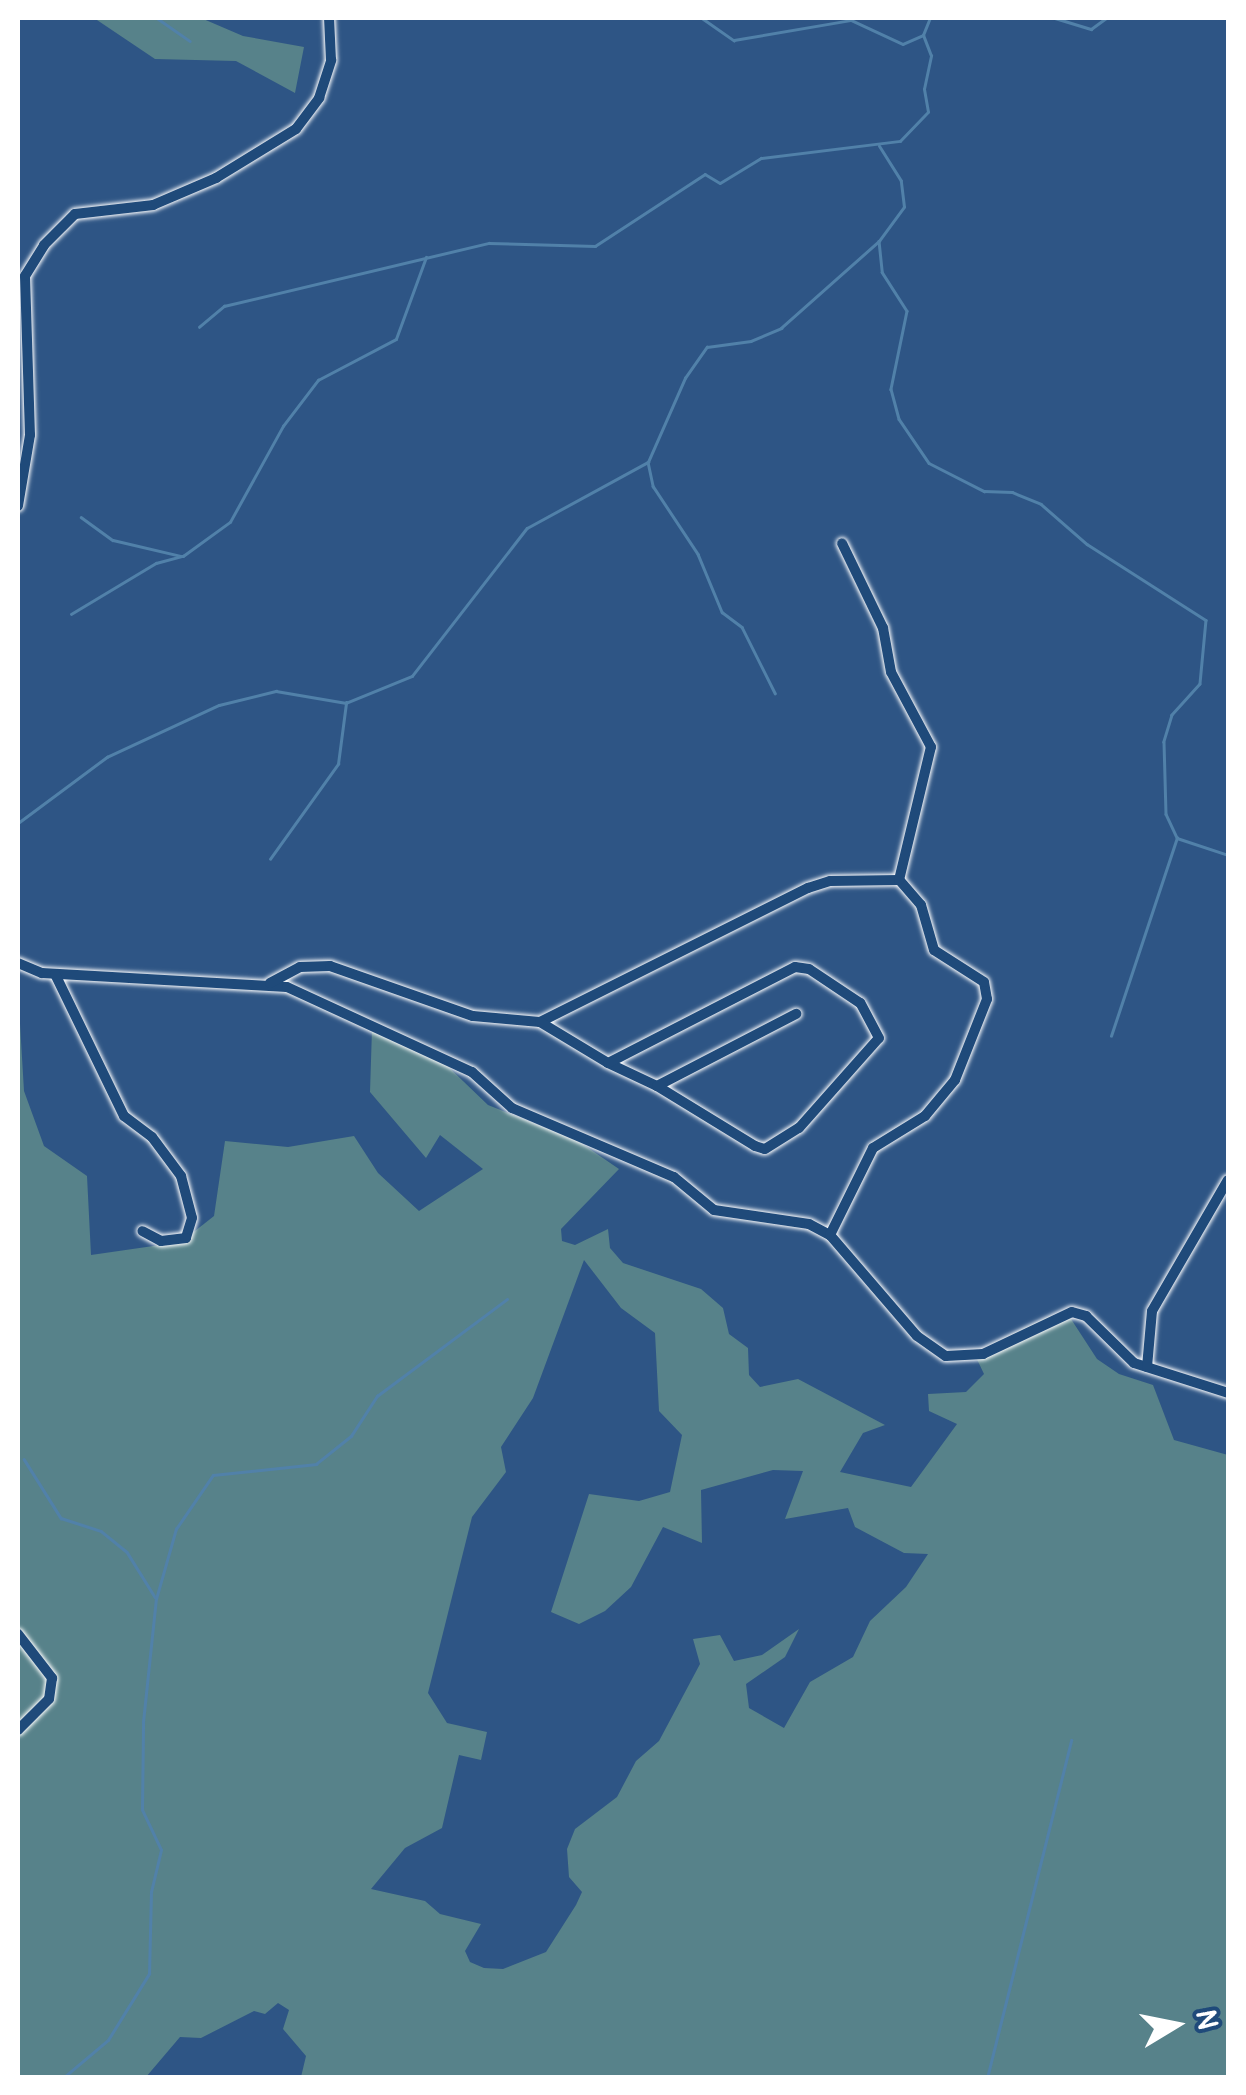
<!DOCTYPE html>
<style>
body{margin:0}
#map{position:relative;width:1246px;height:2095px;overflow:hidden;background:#2e5585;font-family:Pangolin,sans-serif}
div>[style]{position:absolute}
.green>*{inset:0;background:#57828a}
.stream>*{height:2.5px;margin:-1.25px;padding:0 1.25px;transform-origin:1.25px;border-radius:1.25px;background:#5181a9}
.roads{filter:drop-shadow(0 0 2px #fff) drop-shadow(0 0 2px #fff)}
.street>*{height:10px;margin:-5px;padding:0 5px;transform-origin:5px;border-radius:5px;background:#1f4a7a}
span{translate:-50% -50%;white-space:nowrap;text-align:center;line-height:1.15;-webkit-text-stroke:9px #1f4a7a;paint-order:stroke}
.frame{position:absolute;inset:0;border:20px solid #fff;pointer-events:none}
.north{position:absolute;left:1126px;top:1975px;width:100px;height:100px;-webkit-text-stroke:8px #1f4a7a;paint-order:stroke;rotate:80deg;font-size:28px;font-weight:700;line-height:40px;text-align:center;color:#fff}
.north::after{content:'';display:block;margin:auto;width:35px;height:45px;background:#fff;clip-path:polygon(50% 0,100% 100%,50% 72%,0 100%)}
</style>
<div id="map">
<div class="green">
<div style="clip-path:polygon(94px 18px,201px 18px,243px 36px,304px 47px,295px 93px,236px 61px,155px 59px)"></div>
<div style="clip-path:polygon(evenodd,18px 990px,24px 1091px,44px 1146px,87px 1176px,91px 1255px,181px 1242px,214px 1216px,225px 1141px,288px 1147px,354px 1136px,378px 1173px,419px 1211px,483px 1169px,440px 1135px,426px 1158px,370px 1092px,372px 1029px,438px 1057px,488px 1105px,578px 1141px,619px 1169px,561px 1229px,562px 1241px,575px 1245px,608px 1229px,610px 1248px,623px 1263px,701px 1289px,723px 1308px,729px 1334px,748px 1348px,749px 1375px,760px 1387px,798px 1379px,885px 1425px,863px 1433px,840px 1472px,911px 1487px,957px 1424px,929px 1411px,928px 1394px,966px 1392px,984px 1374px,974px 1353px,1050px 1316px,1071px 1319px,1097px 1359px,1119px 1374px,1153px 1385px,1174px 1440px,1228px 1455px,1228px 2077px,301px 2077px,306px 2056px,283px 2029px,289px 2010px,278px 2003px,265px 2014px,254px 2011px,201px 2038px,180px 2037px,146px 2077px,18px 2077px,18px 990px,584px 1260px,621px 1308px,655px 1333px,659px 1411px,682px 1435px,670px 1492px,639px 1501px,589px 1494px,551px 1612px,579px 1624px,605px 1611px,631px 1587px,663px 1527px,702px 1543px,701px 1490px,773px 1470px,803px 1471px,785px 1519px,848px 1508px,855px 1527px,904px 1553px,928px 1554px,906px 1587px,870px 1621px,853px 1657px,810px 1682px,784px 1728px,749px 1708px,746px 1684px,785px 1657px,799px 1629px,762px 1655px,734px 1661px,720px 1635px,693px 1639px,700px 1664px,659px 1741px,636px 1761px,617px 1797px,575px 1829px,567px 1849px,569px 1877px,582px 1892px,576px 1905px,546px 1952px,503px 1969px,484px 1968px,470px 1962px,465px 1951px,481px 1924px,440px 1914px,425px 1901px,371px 1889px,405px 1848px,442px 1828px,459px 1755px,481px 1760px,487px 1732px,447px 1723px,428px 1693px,472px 1517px,506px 1472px,501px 1447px,533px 1398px,584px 1260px)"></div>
</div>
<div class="stream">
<div style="left:157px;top:18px;width:40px;rotate:34.9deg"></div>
<div style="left:702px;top:18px;width:39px;rotate:35deg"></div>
<div style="left:734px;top:40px;width:119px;rotate:-9.7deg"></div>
<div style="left:851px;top:20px;width:57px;rotate:24.8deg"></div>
<div style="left:903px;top:44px;width:22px;rotate:-24deg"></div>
<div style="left:1055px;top:18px;width:38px;rotate:17deg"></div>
<div style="left:1091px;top:29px;width:19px;rotate:-36deg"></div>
<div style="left:879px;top:241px;width:31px;rotate:84deg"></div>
<div style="left:882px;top:272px;width:46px;rotate:57.3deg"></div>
<div style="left:907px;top:311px;width:80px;rotate:101.6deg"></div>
<div style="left:891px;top:389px;width:31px;rotate:75deg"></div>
<div style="left:899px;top:419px;width:53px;rotate:55.7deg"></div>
<div style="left:929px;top:463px;width:62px;rotate:27deg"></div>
<div style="left:984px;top:491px;width:28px;rotate:2deg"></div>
<div style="left:1012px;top:492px;width:31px;rotate:22deg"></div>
<div style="left:1041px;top:504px;width:61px;rotate:41deg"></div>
<div style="left:1087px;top:544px;width:141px;rotate:32.6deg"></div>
<div style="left:1206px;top:620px;width:64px;rotate:95.4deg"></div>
<div style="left:1200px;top:684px;width:42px;rotate:132.1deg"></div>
<div style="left:1172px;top:715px;width:28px;rotate:107deg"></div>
<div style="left:1164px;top:742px;width:72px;rotate:88.4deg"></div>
<div style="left:1166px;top:814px;width:26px;rotate:65deg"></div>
<div style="left:1177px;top:838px;width:54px;rotate:18.4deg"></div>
<div style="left:199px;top:327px;width:33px;rotate:-40deg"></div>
<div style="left:224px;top:306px;width:272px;rotate:-13.4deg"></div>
<div style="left:489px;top:243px;width:106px;rotate:1.6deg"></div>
<div style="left:595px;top:246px;width:131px;rotate:-33.2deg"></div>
<div style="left:705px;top:174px;width:17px;rotate:31deg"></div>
<div style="left:720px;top:183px;width:48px;rotate:-31.4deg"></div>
<div style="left:761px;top:158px;width:140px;rotate:-7deg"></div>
<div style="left:900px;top:141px;width:40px;rotate:-46deg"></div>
<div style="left:928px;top:112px;width:23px;rotate:-100deg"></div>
<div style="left:924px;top:89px;width:34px;rotate:-78deg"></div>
<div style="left:931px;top:56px;width:22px;rotate:-111deg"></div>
<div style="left:923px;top:35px;width:18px;rotate:-68deg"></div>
<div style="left:648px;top:462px;width:25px;rotate:78deg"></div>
<div style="left:653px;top:486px;width:82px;rotate:56.5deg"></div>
<div style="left:698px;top:554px;width:63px;rotate:67.5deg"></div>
<div style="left:722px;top:612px;width:25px;rotate:37deg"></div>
<div style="left:742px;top:627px;width:74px;rotate:63.4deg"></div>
<div style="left:81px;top:517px;width:39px;rotate:36deg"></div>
<div style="left:113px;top:540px;width:70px;rotate:13.2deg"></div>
<div style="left:71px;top:614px;width:99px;rotate:-31deg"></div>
<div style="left:156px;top:563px;width:28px;rotate:-15deg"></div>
<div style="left:183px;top:556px;width:58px;rotate:-35.9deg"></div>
<div style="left:230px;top:522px;width:110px;rotate:-61.1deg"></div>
<div style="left:283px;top:426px;width:58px;rotate:-52.7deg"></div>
<div style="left:318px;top:380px;width:88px;rotate:-27.7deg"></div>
<div style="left:396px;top:339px;width:87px;rotate:-69.9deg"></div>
<div style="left:18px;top:823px;width:111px;rotate:-36.6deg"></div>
<div style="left:107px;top:757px;width:123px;rotate:-24.9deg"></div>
<div style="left:219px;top:705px;width:59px;rotate:-13.8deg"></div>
<div style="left:276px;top:691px;width:71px;rotate:9.7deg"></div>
<div style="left:346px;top:703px;width:71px;rotate:-22.2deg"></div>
<div style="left:412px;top:676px;width:187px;rotate:-52.2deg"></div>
<div style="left:527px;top:528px;width:138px;rotate:-28.6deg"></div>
<div style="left:648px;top:462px;width:92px;rotate:-66.2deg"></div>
<div style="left:685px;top:378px;width:38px;rotate:-55deg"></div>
<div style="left:707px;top:347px;width:44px;rotate:-7.8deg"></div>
<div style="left:751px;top:341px;width:33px;rotate:-23deg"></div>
<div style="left:781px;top:328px;width:131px;rotate:-41.6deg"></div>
<div style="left:879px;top:241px;width:42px;rotate:-53.7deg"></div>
<div style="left:904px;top:207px;width:26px;rotate:-97deg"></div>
<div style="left:901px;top:181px;width:41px;rotate:-122.2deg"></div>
<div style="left:270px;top:859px;width:117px;rotate:-54.4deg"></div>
<div style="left:338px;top:764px;width:62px;rotate:-82.5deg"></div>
<div style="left:1111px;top:1036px;width:209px;rotate:-71.6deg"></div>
<div style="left:24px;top:1459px;width:70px;rotate:57.9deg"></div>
<div style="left:61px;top:1518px;width:42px;rotate:18deg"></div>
<div style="left:101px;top:1531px;width:33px;rotate:39deg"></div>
<div style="left:127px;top:1552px;width:53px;rotate:58.1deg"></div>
<div style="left:63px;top:2078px;width:59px;rotate:-40.2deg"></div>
<div style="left:108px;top:2040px;width:78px;rotate:-58.2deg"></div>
<div style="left:149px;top:1974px;width:82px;rotate:-88.6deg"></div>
<div style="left:151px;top:1892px;width:43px;rotate:-76.6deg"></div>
<div style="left:161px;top:1850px;width:44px;rotate:-115.4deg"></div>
<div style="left:142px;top:1810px;width:88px;rotate:-89.3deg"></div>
<div style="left:143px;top:1722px;width:124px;rotate:-84deg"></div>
<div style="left:156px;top:1599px;width:73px;rotate:-74.1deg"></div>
<div style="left:176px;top:1529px;width:65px;rotate:-55.6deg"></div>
<div style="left:213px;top:1475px;width:104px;rotate:-6.1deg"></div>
<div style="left:316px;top:1464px;width:45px;rotate:-38.7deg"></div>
<div style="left:351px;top:1436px;width:48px;rotate:-57deg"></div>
<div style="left:377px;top:1396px;width:162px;rotate:-36.7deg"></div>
<div style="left:987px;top:2078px;width:348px;rotate:-76deg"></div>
</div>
<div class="roads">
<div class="street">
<div style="left:18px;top:506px;width:72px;rotate:-80.4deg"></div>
<div style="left:30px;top:435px;width:159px;rotate:-91.8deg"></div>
<div style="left:25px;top:276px;width:36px;rotate:-58deg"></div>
<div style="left:44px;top:245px;width:44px;rotate:-45deg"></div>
<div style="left:75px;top:214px;width:79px;rotate:-6.6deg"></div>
<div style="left:153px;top:205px;width:69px;rotate:-23.2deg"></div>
<div style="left:216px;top:178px;width:94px;rotate:-31.5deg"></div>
<div style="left:296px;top:129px;width:39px;rotate:-53deg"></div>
<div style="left:319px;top:98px;width:40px;rotate:-72deg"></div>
<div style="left:331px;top:60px;width:42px;rotate:-92.7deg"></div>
<div style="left:18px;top:963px;width:26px;rotate:23deg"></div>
<div style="left:42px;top:973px;width:245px;rotate:3.3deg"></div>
<div style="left:287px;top:987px;width:204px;rotate:24.7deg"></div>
<div style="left:472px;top:1072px;width:54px;rotate:42deg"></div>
<div style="left:512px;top:1108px;width:176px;rotate:23.1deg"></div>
<div style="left:674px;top:1177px;width:52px;rotate:39.5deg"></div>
<div style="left:714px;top:1210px;width:96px;rotate:8.4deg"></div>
<div style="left:809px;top:1224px;width:24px;rotate:28deg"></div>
<div style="left:830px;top:1235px;width:133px;rotate:49.3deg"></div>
<div style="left:917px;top:1336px;width:35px;rotate:35deg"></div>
<div style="left:946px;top:1356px;width:37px;rotate:-3deg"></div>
<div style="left:983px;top:1354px;width:98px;rotate:-25.3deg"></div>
<div style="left:1072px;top:1312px;width:15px;rotate:16deg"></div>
<div style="left:1086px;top:1316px;width:67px;rotate:44.4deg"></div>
<div style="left:1134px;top:1363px;width:99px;rotate:17.7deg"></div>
<div style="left:55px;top:974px;width:158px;rotate:64.1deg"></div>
<div style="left:124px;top:1116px;width:35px;rotate:37deg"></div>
<div style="left:152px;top:1137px;width:49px;rotate:53.4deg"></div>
<div style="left:181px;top:1176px;width:43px;rotate:75.3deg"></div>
<div style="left:192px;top:1218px;width:21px;rotate:107deg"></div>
<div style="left:186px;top:1238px;width:25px;rotate:173deg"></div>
<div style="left:161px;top:1241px;width:21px;rotate:-152deg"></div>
<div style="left:270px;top:983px;width:34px;rotate:-28deg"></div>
<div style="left:300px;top:967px;width:30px;rotate:-2deg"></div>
<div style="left:330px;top:966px;width:151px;rotate:19.3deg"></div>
<div style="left:473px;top:1016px;width:67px;rotate:5.1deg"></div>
<div style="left:540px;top:1022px;width:300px;rotate:-26.6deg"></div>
<div style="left:808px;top:888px;width:23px;rotate:-18deg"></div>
<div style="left:830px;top:881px;width:69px;rotate:-0.8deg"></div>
<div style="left:540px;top:1022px;width:79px;rotate:31.1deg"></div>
<div style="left:608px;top:1063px;width:54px;rotate:25.1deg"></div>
<div style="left:657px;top:1086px;width:115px;rotate:31.5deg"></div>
<div style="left:755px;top:1146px;width:10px;rotate:17deg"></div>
<div style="left:765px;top:1149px;width:40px;rotate:-32deg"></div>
<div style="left:799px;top:1128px;width:120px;rotate:-48.4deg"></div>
<div style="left:879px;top:1038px;width:40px;rotate:-118deg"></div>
<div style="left:860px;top:1003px;width:61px;rotate:-146.3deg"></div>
<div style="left:809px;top:969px;width:14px;rotate:-172deg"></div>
<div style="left:795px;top:967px;width:210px;rotate:152.8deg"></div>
<div style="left:657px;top:1086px;width:157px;rotate:-27.4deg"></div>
<div style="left:830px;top:1235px;width:97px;rotate:-63.7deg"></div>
<div style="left:873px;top:1148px;width:61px;rotate:-31.6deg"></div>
<div style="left:925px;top:1116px;width:47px;rotate:-50.2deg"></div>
<div style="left:955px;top:1080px;width:87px;rotate:-68.4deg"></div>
<div style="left:987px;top:999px;width:17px;rotate:-100deg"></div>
<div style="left:984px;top:982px;width:59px;rotate:-147.4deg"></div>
<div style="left:934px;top:950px;width:47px;rotate:-106.1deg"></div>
<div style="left:921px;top:905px;width:33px;rotate:-131deg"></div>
<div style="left:899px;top:880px;width:137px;rotate:-76.5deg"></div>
<div style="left:931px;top:747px;width:85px;rotate:-118.1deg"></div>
<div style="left:891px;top:672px;width:45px;rotate:-100.3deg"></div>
<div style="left:883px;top:628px;width:94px;rotate:-115.8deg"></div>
<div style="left:1147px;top:1367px;width:56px;rotate:-84.9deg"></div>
<div style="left:1152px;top:1311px;width:151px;rotate:-59.9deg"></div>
<div style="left:18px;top:1634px;width:56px;rotate:52.3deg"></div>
<div style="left:52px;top:1678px;width:21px;rotate:98deg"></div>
<div style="left:49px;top:1699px;width:44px;rotate:135deg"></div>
</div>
</div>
<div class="frame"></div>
<div class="north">N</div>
</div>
